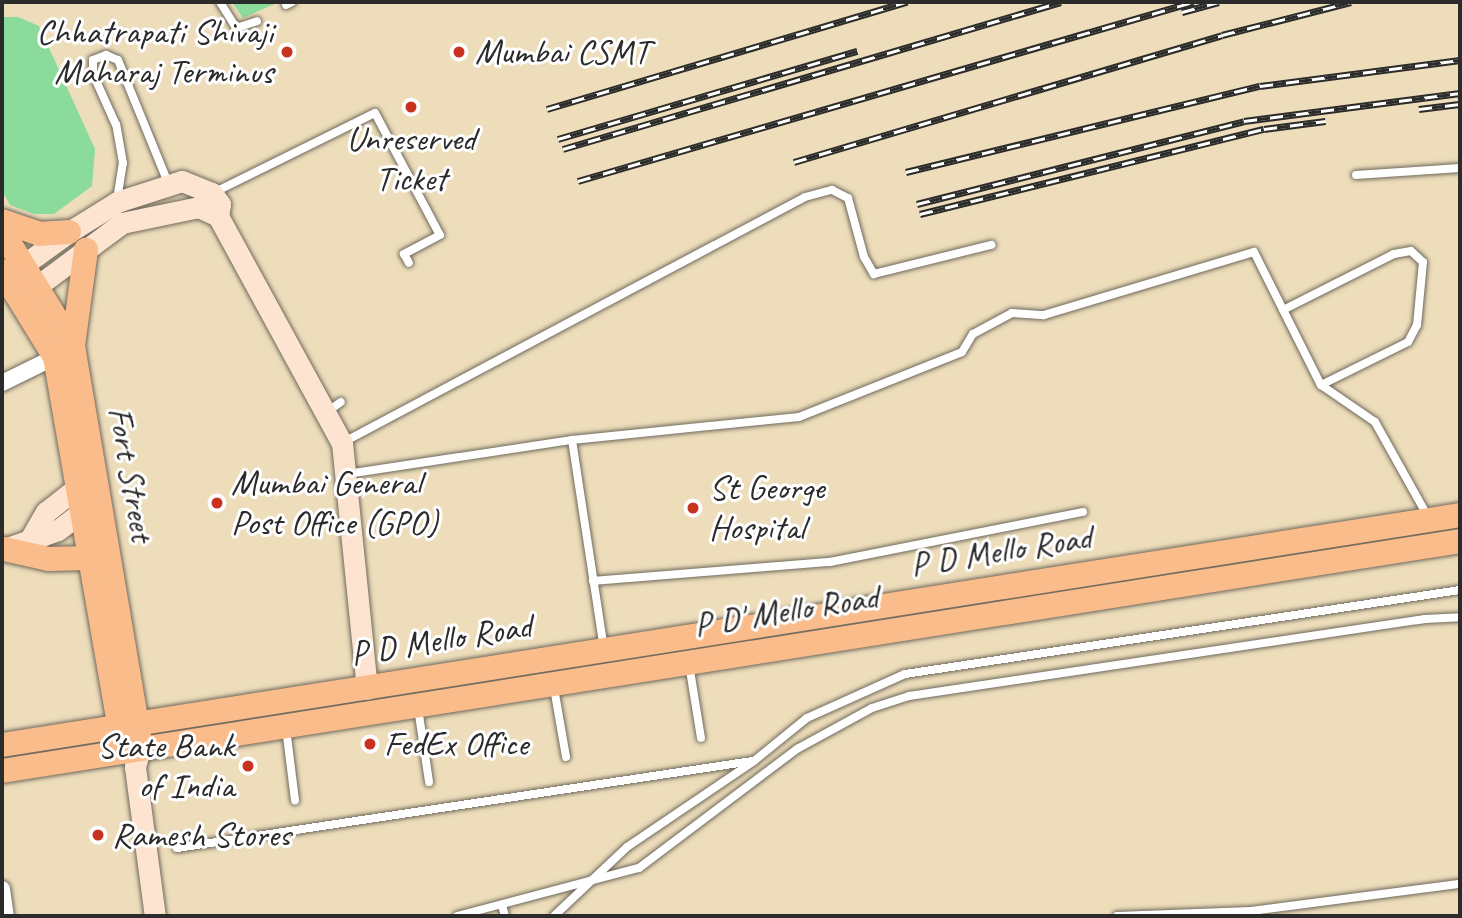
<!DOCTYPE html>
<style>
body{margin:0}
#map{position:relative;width:1462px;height:918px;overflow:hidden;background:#edddba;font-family:Caveat,sans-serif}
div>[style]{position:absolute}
.green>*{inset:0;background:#8bdc9c}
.roads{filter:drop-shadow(0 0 2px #6f695d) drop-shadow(0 0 2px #6f695d)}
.lane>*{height:8px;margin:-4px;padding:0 4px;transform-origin:4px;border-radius:4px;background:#fff}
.street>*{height:16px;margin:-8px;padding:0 8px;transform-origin:8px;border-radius:8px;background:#fff}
.secondary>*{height:21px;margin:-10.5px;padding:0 10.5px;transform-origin:10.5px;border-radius:10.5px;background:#fde4d1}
.primary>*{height:24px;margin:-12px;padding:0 12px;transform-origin:12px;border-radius:12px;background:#fabc8b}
.rail>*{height:7px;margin-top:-3.5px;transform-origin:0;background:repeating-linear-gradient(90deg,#fff 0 13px,#2b2b2b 0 26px);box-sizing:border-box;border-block:2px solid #2b2b2b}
.dots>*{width:19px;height:19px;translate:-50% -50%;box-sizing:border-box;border:4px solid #fff;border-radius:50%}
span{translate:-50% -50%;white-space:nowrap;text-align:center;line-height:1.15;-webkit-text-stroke:6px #fff;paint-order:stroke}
.poi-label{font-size:35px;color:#2b2b2b}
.right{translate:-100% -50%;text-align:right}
.left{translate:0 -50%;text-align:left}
.street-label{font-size:35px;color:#2b2b2b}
.frame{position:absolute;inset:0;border:4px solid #2b2b2b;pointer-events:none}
</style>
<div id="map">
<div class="green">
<div style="clip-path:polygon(232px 2px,279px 2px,243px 18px)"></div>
<div style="clip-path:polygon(2px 17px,18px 17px,39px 26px,95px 149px,92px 186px,54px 214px,34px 214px,10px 205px,2px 191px)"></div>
</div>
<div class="roads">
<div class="lane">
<div style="left:220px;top:2px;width:31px;rotate:58deg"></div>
<div style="left:236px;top:28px;width:22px;rotate:-18deg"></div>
<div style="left:286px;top:5px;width:7px;rotate:-27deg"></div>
<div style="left:1356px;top:175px;width:104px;rotate:-3.9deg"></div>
<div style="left:215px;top:192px;width:178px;rotate:-26.3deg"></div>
<div style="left:375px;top:113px;width:138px;rotate:62deg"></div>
<div style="left:440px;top:235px;width:41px;rotate:152.2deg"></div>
<div style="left:404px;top:254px;width:10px;rotate:61deg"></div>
<div style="left:117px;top:200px;width:37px;rotate:-81deg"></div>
<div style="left:123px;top:163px;width:39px;rotate:-100deg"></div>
<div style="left:116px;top:125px;width:56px;rotate:-114.3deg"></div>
<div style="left:93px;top:74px;width:14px;rotate:-90deg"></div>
<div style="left:93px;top:60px;width:14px;rotate:-21deg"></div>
<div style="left:106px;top:55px;width:13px;rotate:23deg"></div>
<div style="left:118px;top:60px;width:135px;rotate:67.8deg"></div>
<div style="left:1283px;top:310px;width:124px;rotate:-26.8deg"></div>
<div style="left:1394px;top:254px;width:17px;rotate:-10deg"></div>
<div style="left:1411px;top:251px;width:16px;rotate:43deg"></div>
<div style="left:1423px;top:262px;width:63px;rotate:95.4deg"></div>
<div style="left:1417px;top:325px;width:19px;rotate:118deg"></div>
<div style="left:1408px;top:342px;width:97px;rotate:153.7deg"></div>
<div style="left:327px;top:412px;width:17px;rotate:-36deg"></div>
<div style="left:572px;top:440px;width:210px;rotate:81.3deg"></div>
<div style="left:342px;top:443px;width:524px;rotate:-27.98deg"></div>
<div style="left:805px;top:197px;width:28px;rotate:-15deg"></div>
<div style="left:832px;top:190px;width:18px;rotate:27deg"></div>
<div style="left:848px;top:198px;width:61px;rotate:74.8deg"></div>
<div style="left:864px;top:257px;width:20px;rotate:60deg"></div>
<div style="left:874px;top:274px;width:121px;rotate:-13.9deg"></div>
<div style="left:347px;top:474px;width:228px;rotate:-8.6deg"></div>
<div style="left:572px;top:440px;width:228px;rotate:-5.8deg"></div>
<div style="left:799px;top:417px;width:175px;rotate:-21.7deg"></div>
<div style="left:962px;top:352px;width:21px;rotate:-59deg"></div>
<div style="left:973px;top:334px;width:44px;rotate:-28.3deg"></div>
<div style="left:1012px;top:313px;width:32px;rotate:4deg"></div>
<div style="left:1044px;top:315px;width:219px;rotate:-16.7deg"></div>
<div style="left:1254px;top:252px;width:149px;rotate:63.3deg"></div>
<div style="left:1321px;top:385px;width:65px;rotate:34.4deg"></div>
<div style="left:1375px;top:422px;width:109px;rotate:60.8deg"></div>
<div style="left:593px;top:581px;width:238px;rotate:-4.6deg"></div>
<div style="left:830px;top:562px;width:258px;rotate:-11.2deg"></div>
<div style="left:689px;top:664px;width:75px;rotate:80.8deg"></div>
<div style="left:554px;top:688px;width:70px;rotate:80.1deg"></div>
<div style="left:418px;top:708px;width:75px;rotate:81.5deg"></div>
<div style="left:286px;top:728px;width:73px;rotate:82.9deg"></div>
<div style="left:177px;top:848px;width:582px;rotate:-8.6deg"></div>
<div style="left:502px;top:905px;width:11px;rotate:75deg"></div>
<div style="left:457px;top:916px;width:188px;rotate:-14.8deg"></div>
<div style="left:639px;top:868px;width:198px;rotate:-37deg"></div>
<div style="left:797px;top:749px;width:85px;rotate:-28.7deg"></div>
<div style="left:872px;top:708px;width:39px;rotate:-18deg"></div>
<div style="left:909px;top:696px;width:522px;rotate:-8.49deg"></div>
<div style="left:1425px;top:619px;width:35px;rotate:-3deg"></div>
<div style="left:554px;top:916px;width:100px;rotate:-43.4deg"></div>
<div style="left:627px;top:847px;width:153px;rotate:-34.1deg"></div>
<div style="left:754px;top:761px;width:68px;rotate:-39.1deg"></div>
<div style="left:807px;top:718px;width:107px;rotate:-24.2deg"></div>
<div style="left:905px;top:674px;width:561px;rotate:-8.61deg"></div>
<div style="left:1117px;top:916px;width:134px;rotate:-2.1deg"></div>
<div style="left:1251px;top:911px;width:211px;rotate:-7.4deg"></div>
</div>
<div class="street">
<div style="left:2px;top:383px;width:59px;rotate:-26.1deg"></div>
<div style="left:2px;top:889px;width:27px;rotate:82deg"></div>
</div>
<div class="secondary">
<div style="left:182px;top:181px;width:32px;rotate:22deg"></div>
<div style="left:212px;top:193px;width:14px;rotate:54deg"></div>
<div style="left:220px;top:204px;width:12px;rotate:99deg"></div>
<div style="left:218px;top:216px;width:21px;rotate:-155deg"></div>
<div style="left:199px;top:207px;width:79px;rotate:168.3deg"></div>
<div style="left:122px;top:223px;width:107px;rotate:143.3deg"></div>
<div style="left:36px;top:287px;width:23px;rotate:178deg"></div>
<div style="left:13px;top:288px;width:24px;rotate:-68deg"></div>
<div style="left:22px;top:266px;width:58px;rotate:-35.9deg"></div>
<div style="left:69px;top:232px;width:57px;rotate:-32deg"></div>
<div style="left:117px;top:202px;width:68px;rotate:-17.9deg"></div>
<div style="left:218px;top:216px;width:259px;rotate:61.4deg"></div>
<div style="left:342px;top:443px;width:247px;rotate:84.2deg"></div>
<div style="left:29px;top:541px;width:34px;rotate:-60deg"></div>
<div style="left:46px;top:512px;width:55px;rotate:-38.3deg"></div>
<div style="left:2px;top:550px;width:59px;rotate:-19.7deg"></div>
<div style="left:58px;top:530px;width:43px;rotate:-37.4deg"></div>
<div style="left:140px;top:749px;width:19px;rotate:106deg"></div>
<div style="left:135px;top:767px;width:150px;rotate:82.4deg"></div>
</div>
<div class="primary">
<div style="left:2px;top:221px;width:39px;rotate:19deg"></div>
<div style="left:39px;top:234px;width:30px;rotate:-4deg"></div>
<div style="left:2px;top:231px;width:135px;rotate:58.3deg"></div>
<div style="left:73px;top:346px;width:397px;rotate:80.4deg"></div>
<div style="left:2px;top:271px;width:101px;rotate:58.4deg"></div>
<div style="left:55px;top:357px;width:389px;rotate:80.1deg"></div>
<div style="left:73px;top:346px;width:97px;rotate:-82.3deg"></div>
<div style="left:4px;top:549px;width:46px;rotate:12.5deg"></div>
<div style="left:49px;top:559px;width:40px;rotate:-1.4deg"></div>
<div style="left:2px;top:745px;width:1476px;rotate:-8.96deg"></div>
<div style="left:2px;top:771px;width:1476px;rotate:-8.96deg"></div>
</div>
</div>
<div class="rail">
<div style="left:1182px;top:12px;width:38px;rotate:-15deg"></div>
<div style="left:547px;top:109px;width:376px;rotate:-16.6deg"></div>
<div style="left:1419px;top:109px;width:41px;rotate:-7deg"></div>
<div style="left:558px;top:139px;width:312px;rotate:-16.4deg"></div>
<div style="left:563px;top:149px;width:519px;rotate:-16.45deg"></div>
<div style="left:794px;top:162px;width:446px;rotate:-16.5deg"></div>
<div style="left:1222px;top:35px;width:133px;rotate:-14.3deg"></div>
<div style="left:906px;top:172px;width:364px;rotate:-13.7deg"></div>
<div style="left:1260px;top:86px;width:202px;rotate:-7.4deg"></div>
<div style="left:578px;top:181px;width:641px;rotate:-16.23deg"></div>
<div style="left:917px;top:204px;width:337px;rotate:-14.2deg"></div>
<div style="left:1244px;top:121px;width:218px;rotate:-7.4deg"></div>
<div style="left:920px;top:214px;width:354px;rotate:-13.9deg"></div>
<div style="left:1264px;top:129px;width:62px;rotate:-7.5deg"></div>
</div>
<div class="dots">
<div style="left:287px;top:52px;background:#c8321e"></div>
<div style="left:459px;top:52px;background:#c8321e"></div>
<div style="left:411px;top:107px;background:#c8321e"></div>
<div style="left:217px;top:503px;background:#c8321e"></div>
<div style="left:693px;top:508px;background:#c8321e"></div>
<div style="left:370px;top:744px;background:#c8321e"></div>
<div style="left:248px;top:766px;background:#c8321e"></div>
<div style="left:98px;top:835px;background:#c8321e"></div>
</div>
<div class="poi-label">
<span class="right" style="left:273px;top:52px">Chhatrapati Shivaji<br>Maharaj Terminus</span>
<span class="left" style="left:475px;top:52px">Mumbai CSMT</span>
<span style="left:411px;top:159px">Unreserved<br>Ticket</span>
<span class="left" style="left:231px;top:503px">Mumbai General<br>Post Office (GPO)</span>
<span class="left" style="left:709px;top:508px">St George<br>Hospital</span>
<span class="left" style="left:384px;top:744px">FedEx Office</span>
<span class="right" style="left:234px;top:766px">State Bank<br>of India</span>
<span class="left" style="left:112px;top:835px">Ramesh Stores</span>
</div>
<div class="street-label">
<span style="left:131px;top:474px;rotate:80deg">Fort Street</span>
<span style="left:1001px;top:551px;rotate:-9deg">P D Mello Road</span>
<span style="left:786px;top:611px;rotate:-9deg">P D' Mello Road</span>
<span style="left:441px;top:640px;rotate:-9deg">P D Mello Road</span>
</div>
<div class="frame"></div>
</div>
